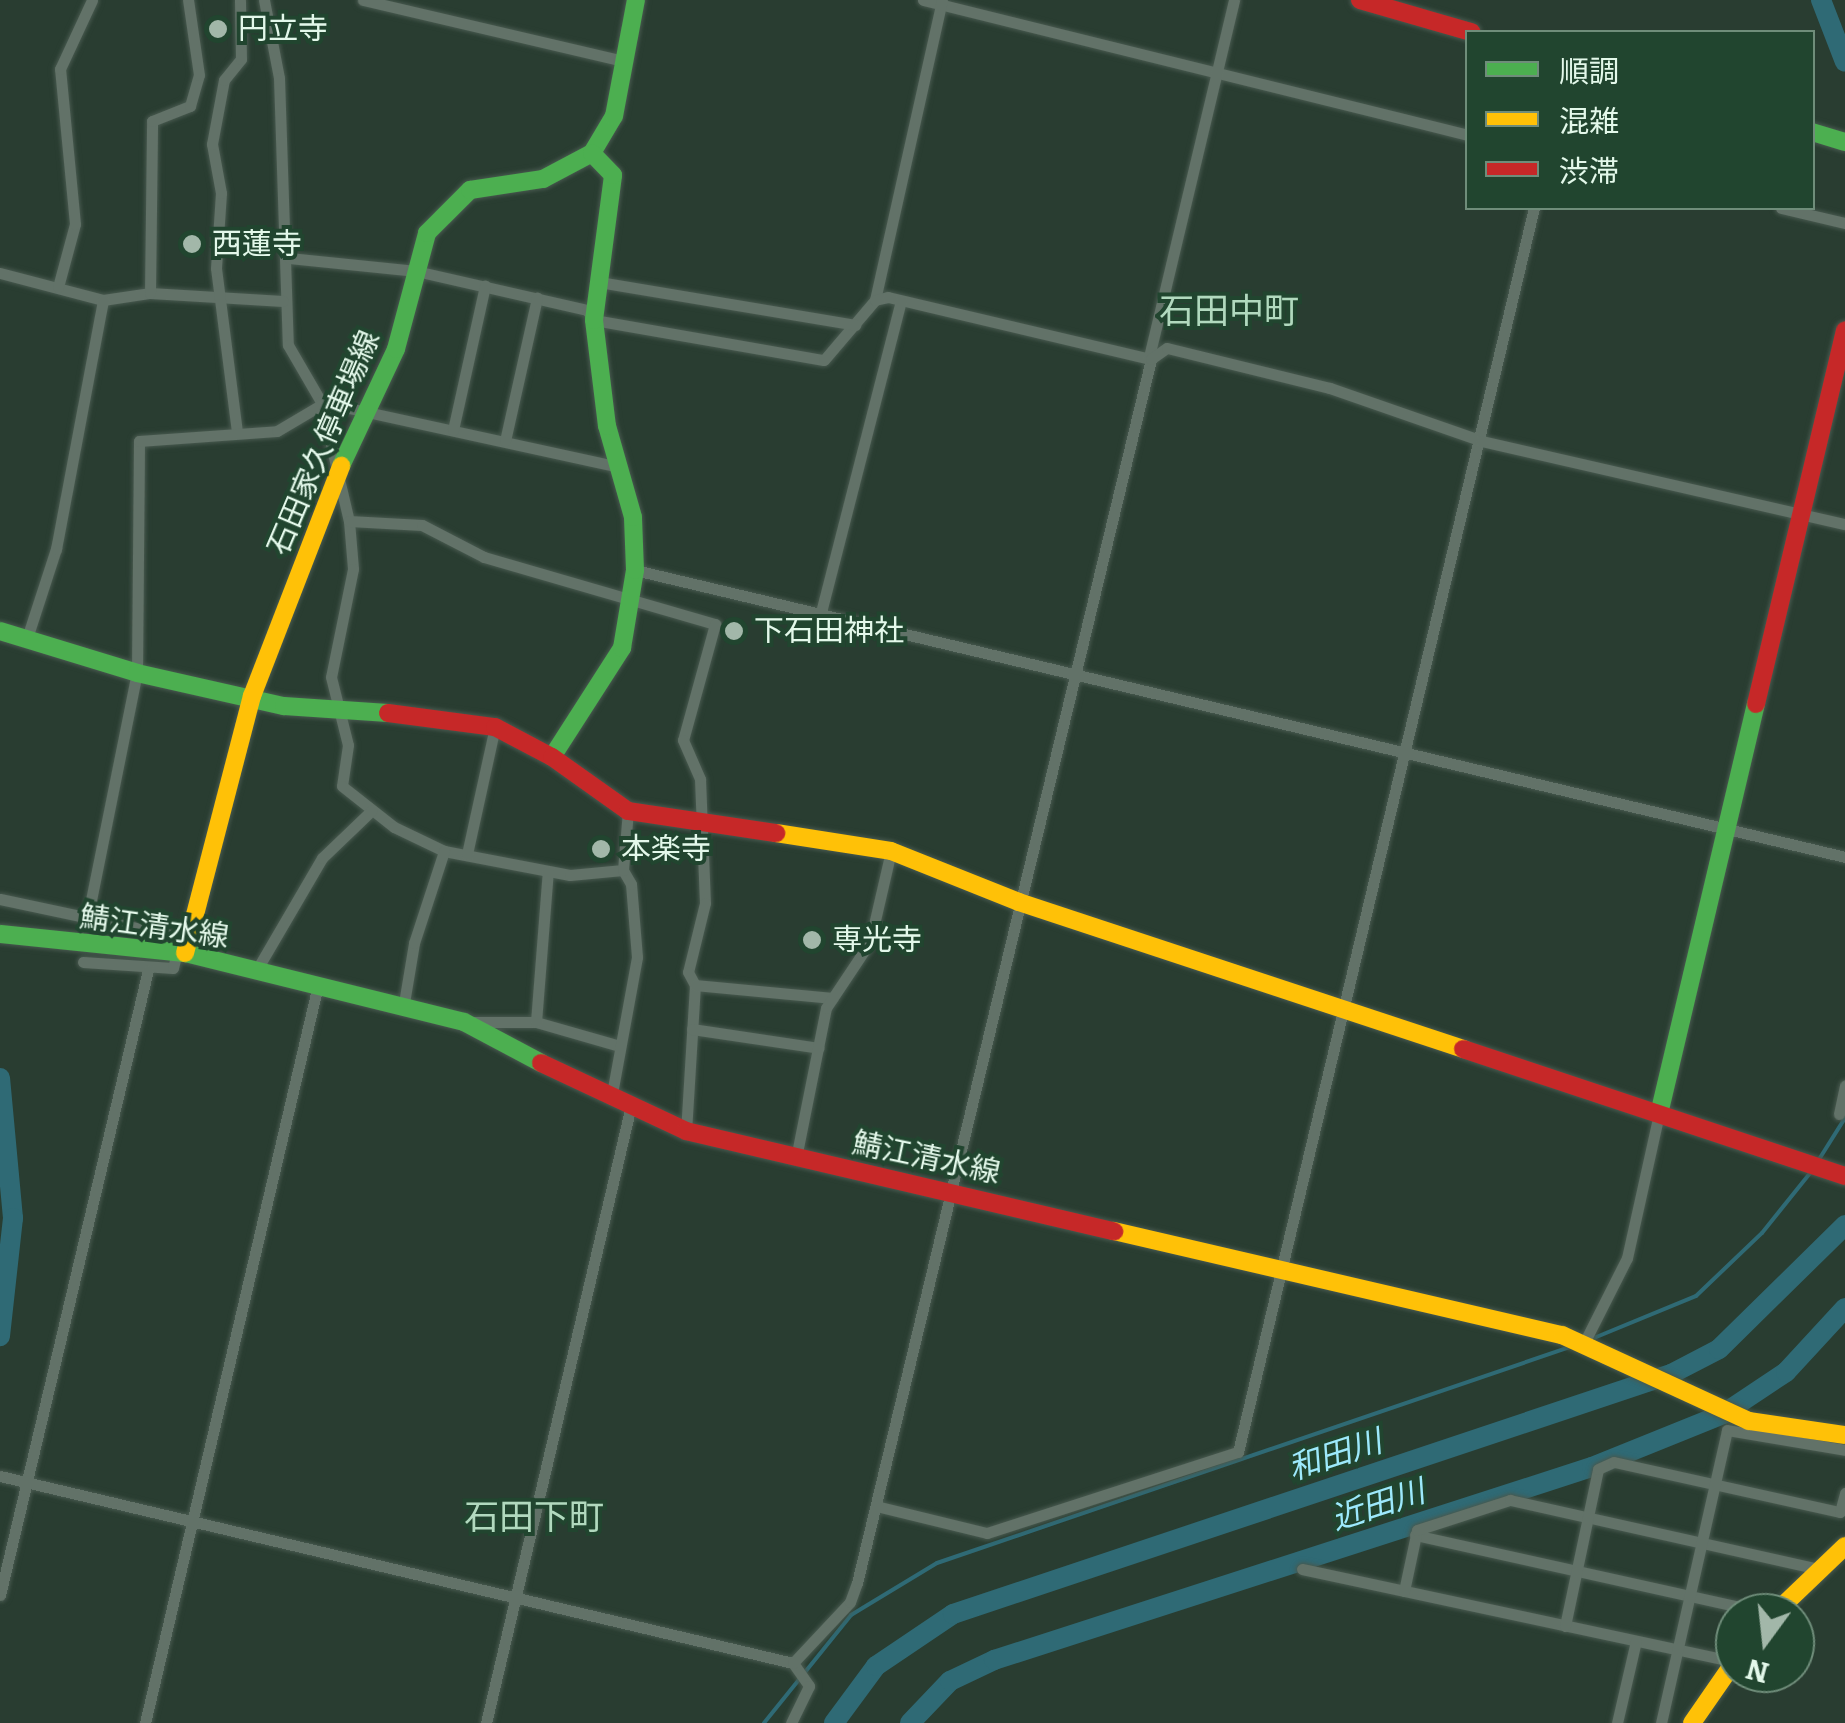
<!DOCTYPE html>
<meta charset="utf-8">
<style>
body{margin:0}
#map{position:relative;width:1845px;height:1723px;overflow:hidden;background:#293d31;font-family:Bitter,"Noto Sans JP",serif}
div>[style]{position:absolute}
.stream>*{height:4px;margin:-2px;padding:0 2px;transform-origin:2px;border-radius:2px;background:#2f6a75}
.river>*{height:20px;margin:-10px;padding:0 10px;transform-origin:10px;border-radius:10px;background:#2f6a75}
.roads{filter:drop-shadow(0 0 2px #48594f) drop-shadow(0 0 2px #48594f)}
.street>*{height:11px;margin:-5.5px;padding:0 5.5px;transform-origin:5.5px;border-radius:5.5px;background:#627268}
.fast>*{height:18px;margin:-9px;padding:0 9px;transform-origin:9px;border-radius:9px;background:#4caf50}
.slow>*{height:18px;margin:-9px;padding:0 9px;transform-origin:9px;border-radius:9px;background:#ffc107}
.jam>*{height:18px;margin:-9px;padding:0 9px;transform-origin:9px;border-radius:9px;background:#c62828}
.dots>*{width:28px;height:28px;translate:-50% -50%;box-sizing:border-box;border:5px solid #21452f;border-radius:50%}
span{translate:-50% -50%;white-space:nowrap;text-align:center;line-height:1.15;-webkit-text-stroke:8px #21452f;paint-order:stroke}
.poi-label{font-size:30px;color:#e3f8ea}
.left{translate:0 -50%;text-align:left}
.street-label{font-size:30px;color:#e3f8ea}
.water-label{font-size:32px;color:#9de9fc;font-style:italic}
.quarter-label{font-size:35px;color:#b1d9be}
.legend{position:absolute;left:1465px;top:30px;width:350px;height:180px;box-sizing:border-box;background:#21452f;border:2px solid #6f8d7a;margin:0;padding:12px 18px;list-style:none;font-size:30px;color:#e3f8ea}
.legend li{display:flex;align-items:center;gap:20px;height:50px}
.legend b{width:50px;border:2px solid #6f8d7a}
.north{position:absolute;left:1715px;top:1593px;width:100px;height:100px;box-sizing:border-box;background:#21452f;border:2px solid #6f8d7a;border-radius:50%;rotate:195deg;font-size:28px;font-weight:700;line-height:40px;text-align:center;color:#e3f8ea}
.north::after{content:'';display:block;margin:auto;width:35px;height:45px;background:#a2b7a9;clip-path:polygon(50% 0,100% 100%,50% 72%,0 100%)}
</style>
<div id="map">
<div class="stream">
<div style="left:1818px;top:1161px;width:51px;rotate:-57.9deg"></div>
<div style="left:1589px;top:1340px;width:116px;rotate:-22.4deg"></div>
<div style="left:1696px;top:1296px;width:91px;rotate:-43.7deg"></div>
<div style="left:1762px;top:1233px;width:77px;rotate:-51.3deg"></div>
<div style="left:764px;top:1723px;width:139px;rotate:-51.1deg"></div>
<div style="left:851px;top:1615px;width:100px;rotate:-31.2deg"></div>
<div style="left:937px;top:1563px;width:669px;rotate:-18.84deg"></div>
</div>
<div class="river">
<div style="left:1821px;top:0;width:66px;rotate:68.8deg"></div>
<div style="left:0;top:1078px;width:141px;rotate:84.7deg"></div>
<div style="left:13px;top:1218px;width:119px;rotate:96.3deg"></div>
<div style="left:834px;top:1723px;width:71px;rotate:-53.6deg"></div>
<div style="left:876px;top:1666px;width:93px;rotate:-34deg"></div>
<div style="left:953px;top:1614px;width:757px;rotate:-18.48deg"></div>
<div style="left:1671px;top:1374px;width:54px;rotate:-27.5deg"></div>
<div style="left:1719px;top:1349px;width:177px;rotate:-44.5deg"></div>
<div style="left:910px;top:1723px;width:58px;rotate:-46.4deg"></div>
<div style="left:950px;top:1681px;width:49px;rotate:-25.5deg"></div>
<div style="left:994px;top:1660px;width:628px;rotate:-17.89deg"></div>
<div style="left:1592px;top:1467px;width:141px;rotate:-22deg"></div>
<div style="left:1723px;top:1414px;width:76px;rotate:-33.7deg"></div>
<div style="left:1786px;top:1372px;width:87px;rotate:-47.3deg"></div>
</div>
<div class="roads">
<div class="street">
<div style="left:264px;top:0;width:79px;rotate:79.1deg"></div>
<div style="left:279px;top:78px;width:267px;rotate:88.1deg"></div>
<div style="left:288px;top:345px;width:66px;rotate:59.9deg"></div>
<div style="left:321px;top:402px;width:122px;rotate:76.8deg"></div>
<div style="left:349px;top:521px;width:48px;rotate:85.2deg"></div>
<div style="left:353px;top:569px;width:110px;rotate:101.5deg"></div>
<div style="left:331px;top:677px;width:70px;rotate:76deg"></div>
<div style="left:348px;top:745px;width:41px;rotate:98.3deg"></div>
<div style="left:342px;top:786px;width:66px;rotate:38.3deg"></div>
<div style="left:394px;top:827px;width:55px;rotate:25.6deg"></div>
<div style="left:444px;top:851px;width:128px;rotate:10.8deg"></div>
<div style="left:570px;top:875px;width:53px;rotate:-5.4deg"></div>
<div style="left:363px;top:0;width:267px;rotate:13.2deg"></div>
<div style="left:923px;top:0;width:561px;rotate:13.91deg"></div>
<div style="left:1781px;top:208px;width:66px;rotate:13.2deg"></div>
<div style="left:289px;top:258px;width:128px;rotate:5.8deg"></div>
<div style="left:416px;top:271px;width:175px;rotate:12.8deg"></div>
<div style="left:587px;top:310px;width:12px;rotate:55deg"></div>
<div style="left:594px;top:320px;width:233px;rotate:9.9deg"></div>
<div style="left:824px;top:360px;width:79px;rotate:-49.6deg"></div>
<div style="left:875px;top:300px;width:307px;rotate:-77.4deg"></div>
<div style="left:0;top:273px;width:106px;rotate:14.7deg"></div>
<div style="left:103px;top:300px;width:48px;rotate:-8.5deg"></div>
<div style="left:150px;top:293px;width:133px;rotate:3.4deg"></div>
<div style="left:599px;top:282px;width:260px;rotate:9.5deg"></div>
<div style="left:58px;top:287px;width:65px;rotate:-74.9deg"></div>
<div style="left:75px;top:224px;width:156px;rotate:-95.5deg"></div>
<div style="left:60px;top:69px;width:76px;rotate:-65.1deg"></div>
<div style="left:150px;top:293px;width:172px;rotate:-89.3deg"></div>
<div style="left:152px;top:121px;width:41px;rotate:-21.5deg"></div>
<div style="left:190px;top:106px;width:32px;rotate:-74deg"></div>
<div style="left:199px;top:75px;width:76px;rotate:-98.3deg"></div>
<div style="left:875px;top:300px;width:13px;rotate:-13deg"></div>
<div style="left:888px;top:297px;width:270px;rotate:13.3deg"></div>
<div style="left:1149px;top:357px;width:367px;rotate:-76.6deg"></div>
<div style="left:321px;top:402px;width:306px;rotate:12.3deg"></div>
<div style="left:453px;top:430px;width:148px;rotate:-77.5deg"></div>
<div style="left:237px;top:432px;width:165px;rotate:-97.3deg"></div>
<div style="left:216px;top:268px;width:75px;rotate:-86.2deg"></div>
<div style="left:221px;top:193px;width:50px;rotate:-100.4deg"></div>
<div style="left:212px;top:144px;width:65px;rotate:-79.4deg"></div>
<div style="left:224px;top:80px;width:27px;rotate:-51deg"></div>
<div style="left:241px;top:59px;width:59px;rotate:-91deg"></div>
<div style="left:505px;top:441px;width:147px;rotate:-77.4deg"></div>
<div style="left:349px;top:521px;width:73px;rotate:3.1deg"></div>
<div style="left:422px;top:525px;width:70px;rotate:27.3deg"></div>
<div style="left:484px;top:557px;width:241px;rotate:16.2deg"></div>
<div style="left:715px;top:624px;width:120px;rotate:105.4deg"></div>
<div style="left:683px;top:740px;width:43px;rotate:66.4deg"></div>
<div style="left:700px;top:779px;width:124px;rotate:87.7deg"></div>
<div style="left:705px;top:903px;width:71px;rotate:103.8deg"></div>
<div style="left:688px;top:972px;width:15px;rotate:62deg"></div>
<div style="left:695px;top:985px;width:146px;rotate:93.5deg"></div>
<div style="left:635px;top:570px;width:1244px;rotate:13.34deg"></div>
<div style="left:820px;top:616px;width:325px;rotate:-75.6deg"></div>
<div style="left:27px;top:638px;width:94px;rotate:-72deg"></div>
<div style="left:56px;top:549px;width:253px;rotate:-79.3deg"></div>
<div style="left:467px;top:854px;width:130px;rotate:-77.6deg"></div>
<div style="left:0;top:899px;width:192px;rotate:12deg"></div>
<div style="left:87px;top:920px;width:252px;rotate:-78.6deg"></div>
<div style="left:137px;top:673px;width:232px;rotate:-89.5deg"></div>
<div style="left:139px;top:441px;width:138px;rotate:-4.1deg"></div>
<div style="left:277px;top:431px;width:51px;rotate:-30.6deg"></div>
<div style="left:83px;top:962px;width:90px;rotate:3.8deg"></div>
<div style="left:173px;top:968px;width:16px;rotate:-76deg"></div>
<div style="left:256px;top:971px;width:131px;rotate:-59.7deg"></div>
<div style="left:322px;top:858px;width:69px;rotate:-43.8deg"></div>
<div style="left:695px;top:985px;width:138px;rotate:5.4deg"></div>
<div style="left:403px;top:1009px;width:67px;rotate:-80.5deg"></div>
<div style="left:414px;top:943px;width:97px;rotate:-71.9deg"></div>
<div style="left:464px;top:1022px;width:72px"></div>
<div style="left:536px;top:1022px;width:83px;rotate:16deg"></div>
<div style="left:536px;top:1022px;width:151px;rotate:-85.5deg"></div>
<div style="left:692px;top:1029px;width:128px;rotate:8.5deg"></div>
<div style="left:611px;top:1099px;width:144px;rotate:-79.6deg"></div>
<div style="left:637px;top:957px;width:73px;rotate:-94.7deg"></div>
<div style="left:631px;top:884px;width:16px;rotate:-120deg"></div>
<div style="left:623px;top:870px;width:59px;rotate:-85.2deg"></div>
<div style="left:1839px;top:1114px;width:29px;rotate:-78deg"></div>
<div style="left:796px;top:1158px;width:153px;rotate:-78.7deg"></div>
<div style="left:826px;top:1008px;width:79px;rotate:-56.3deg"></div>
<div style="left:870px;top:942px;width:93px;rotate:-77deg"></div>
<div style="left:1584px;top:1343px;width:95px;rotate:-63.2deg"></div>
<div style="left:1627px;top:1258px;width:148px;rotate:-77.5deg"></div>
<div style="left:0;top:1476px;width:815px;rotate:13.27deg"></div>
<div style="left:793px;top:1663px;width:28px;rotate:55deg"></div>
<div style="left:809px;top:1686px;width:41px;rotate:115.9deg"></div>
<div style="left:876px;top:1506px;width:114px;rotate:13.7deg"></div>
<div style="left:987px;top:1533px;width:264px;rotate:-17.9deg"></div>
<div style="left:1238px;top:1452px;width:1279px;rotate:-76.62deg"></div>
<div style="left:1415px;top:1535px;width:361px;rotate:12.5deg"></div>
<div style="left:1302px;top:1569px;width:442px;rotate:12.1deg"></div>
<div style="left:1404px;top:1591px;width:62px;rotate:-78deg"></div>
<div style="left:1417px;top:1530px;width:98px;rotate:-17.9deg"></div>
<div style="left:1510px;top:1500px;width:317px;rotate:12.6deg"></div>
<div style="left:0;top:1595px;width:642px;rotate:-76.68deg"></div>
<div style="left:1565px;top:1626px;width:160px;rotate:-78.1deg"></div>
<div style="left:1598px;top:1469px;width:17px;rotate:-24deg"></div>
<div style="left:1614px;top:1462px;width:231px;rotate:12.5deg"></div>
<div style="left:1840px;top:1512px;width:20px;rotate:-75deg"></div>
<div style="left:793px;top:1663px;width:83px;rotate:-46.9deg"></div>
<div style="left:850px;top:1602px;width:20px;rotate:-70deg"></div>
<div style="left:857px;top:1583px;width:1259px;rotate:-76.49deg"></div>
<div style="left:1151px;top:359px;width:19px;rotate:-35deg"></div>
<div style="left:1167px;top:348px;width:168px;rotate:13.8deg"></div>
<div style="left:1330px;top:388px;width:161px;rotate:19.2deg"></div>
<div style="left:1482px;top:441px;width:372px;rotate:12.9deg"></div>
<div style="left:145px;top:1723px;width:758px;rotate:-76.81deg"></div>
<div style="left:486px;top:1723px;width:630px;rotate:-76.78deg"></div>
<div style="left:1617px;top:1723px;width:84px;rotate:-77deg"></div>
<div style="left:1661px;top:1723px;width:300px;rotate:-77.3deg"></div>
<div style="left:1727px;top:1430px;width:120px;rotate:9.6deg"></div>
</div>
<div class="fast">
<div style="left:1812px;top:132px;width:34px;rotate:17deg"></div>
<div style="left:341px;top:466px;width:129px;rotate:-64.8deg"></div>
<div style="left:396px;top:349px;width:120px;rotate:-75deg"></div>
<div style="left:427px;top:233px;width:61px;rotate:-45deg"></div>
<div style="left:470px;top:190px;width:74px;rotate:-8.6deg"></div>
<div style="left:543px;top:179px;width:55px;rotate:-28deg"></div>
<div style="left:592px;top:153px;width:43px;rotate:-59.3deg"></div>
<div style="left:614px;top:116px;width:118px;rotate:-79.3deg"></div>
<div style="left:0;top:631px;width:143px;rotate:17deg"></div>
<div style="left:137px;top:673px;width:151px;rotate:12.7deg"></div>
<div style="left:284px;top:706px;width:104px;rotate:3.9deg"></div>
<div style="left:552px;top:757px;width:130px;rotate:-57.3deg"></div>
<div style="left:622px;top:648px;width:79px;rotate:-80.5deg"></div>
<div style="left:635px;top:570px;width:53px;rotate:-92.2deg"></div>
<div style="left:633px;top:517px;width:95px;rotate:-105.9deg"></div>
<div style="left:607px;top:426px;width:107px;rotate:-97deg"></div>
<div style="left:594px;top:320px;width:146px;rotate:-82.5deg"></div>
<div style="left:613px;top:175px;width:30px;rotate:-134deg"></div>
<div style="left:0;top:934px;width:186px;rotate:5.9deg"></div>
<div style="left:185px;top:953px;width:287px;rotate:13.9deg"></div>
<div style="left:464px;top:1022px;width:87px;rotate:28deg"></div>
<div style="left:1659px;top:1114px;width:421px;rotate:-76.7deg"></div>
</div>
<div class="slow">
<div style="left:776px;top:833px;width:116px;rotate:8.9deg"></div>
<div style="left:891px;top:851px;width:138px;rotate:21.7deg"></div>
<div style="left:1019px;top:902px;width:468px;rotate:18.3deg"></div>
<div style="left:185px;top:953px;width:266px;rotate:-75.4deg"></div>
<div style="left:252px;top:696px;width:247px;rotate:-68.8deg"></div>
<div style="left:1114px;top:1231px;width:460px;rotate:13.1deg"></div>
<div style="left:1562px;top:1335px;width:206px;rotate:24.7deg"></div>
<div style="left:1749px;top:1421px;width:97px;rotate:8.3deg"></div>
<div style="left:1775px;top:1613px;width:97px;rotate:-43.7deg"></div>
<div style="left:1692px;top:1723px;width:75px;rotate:-55.3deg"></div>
</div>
<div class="jam">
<div style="left:1360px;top:0;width:116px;rotate:16.1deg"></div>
<div style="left:1756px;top:704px;width:384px;rotate:-76.6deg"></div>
<div style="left:388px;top:713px;width:108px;rotate:7.5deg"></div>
<div style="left:495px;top:727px;width:64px;rotate:27.8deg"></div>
<div style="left:552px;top:757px;width:93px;rotate:35.4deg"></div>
<div style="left:628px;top:811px;width:150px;rotate:8.5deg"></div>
<div style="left:1463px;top:1049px;width:403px;rotate:18.4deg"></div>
<div style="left:541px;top:1063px;width:160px;rotate:25.1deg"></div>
<div style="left:686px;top:1131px;width:440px;rotate:13.2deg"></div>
</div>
</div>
<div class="dots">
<div style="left:218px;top:29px;background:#a2b7a9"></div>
<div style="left:192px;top:244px;background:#a2b7a9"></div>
<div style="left:734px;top:631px;background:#a2b7a9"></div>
<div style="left:601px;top:849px;background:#a2b7a9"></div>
<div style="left:812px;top:940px;background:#a2b7a9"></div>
</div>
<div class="poi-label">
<span class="left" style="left:238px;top:29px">円立寺</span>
<span class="left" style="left:212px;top:244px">西蓮寺</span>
<span class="left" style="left:754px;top:631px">下石田神社</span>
<span class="left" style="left:621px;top:849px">本楽寺</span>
<span class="left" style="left:832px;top:940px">専光寺</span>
</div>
<div class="street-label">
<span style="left:324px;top:443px;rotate:-67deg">石田家久停車場線</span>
<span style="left:154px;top:927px;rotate:8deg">鯖江清水線</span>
<span style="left:926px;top:1158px;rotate:12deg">鯖江清水線</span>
</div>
<div class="water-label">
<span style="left:1335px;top:1455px;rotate:-18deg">和田川</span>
<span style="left:1378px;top:1505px;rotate:-18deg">近田川</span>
</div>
<div class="quarter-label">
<span style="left:1229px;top:311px">石田中町</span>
<span style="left:534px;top:1517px">石田下町</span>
</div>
<ul class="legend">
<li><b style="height:12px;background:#4caf50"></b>順調</li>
<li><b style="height:12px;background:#ffc107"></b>混雑</li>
<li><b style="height:12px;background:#c62828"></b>渋滞</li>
</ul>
<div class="north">N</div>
</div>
